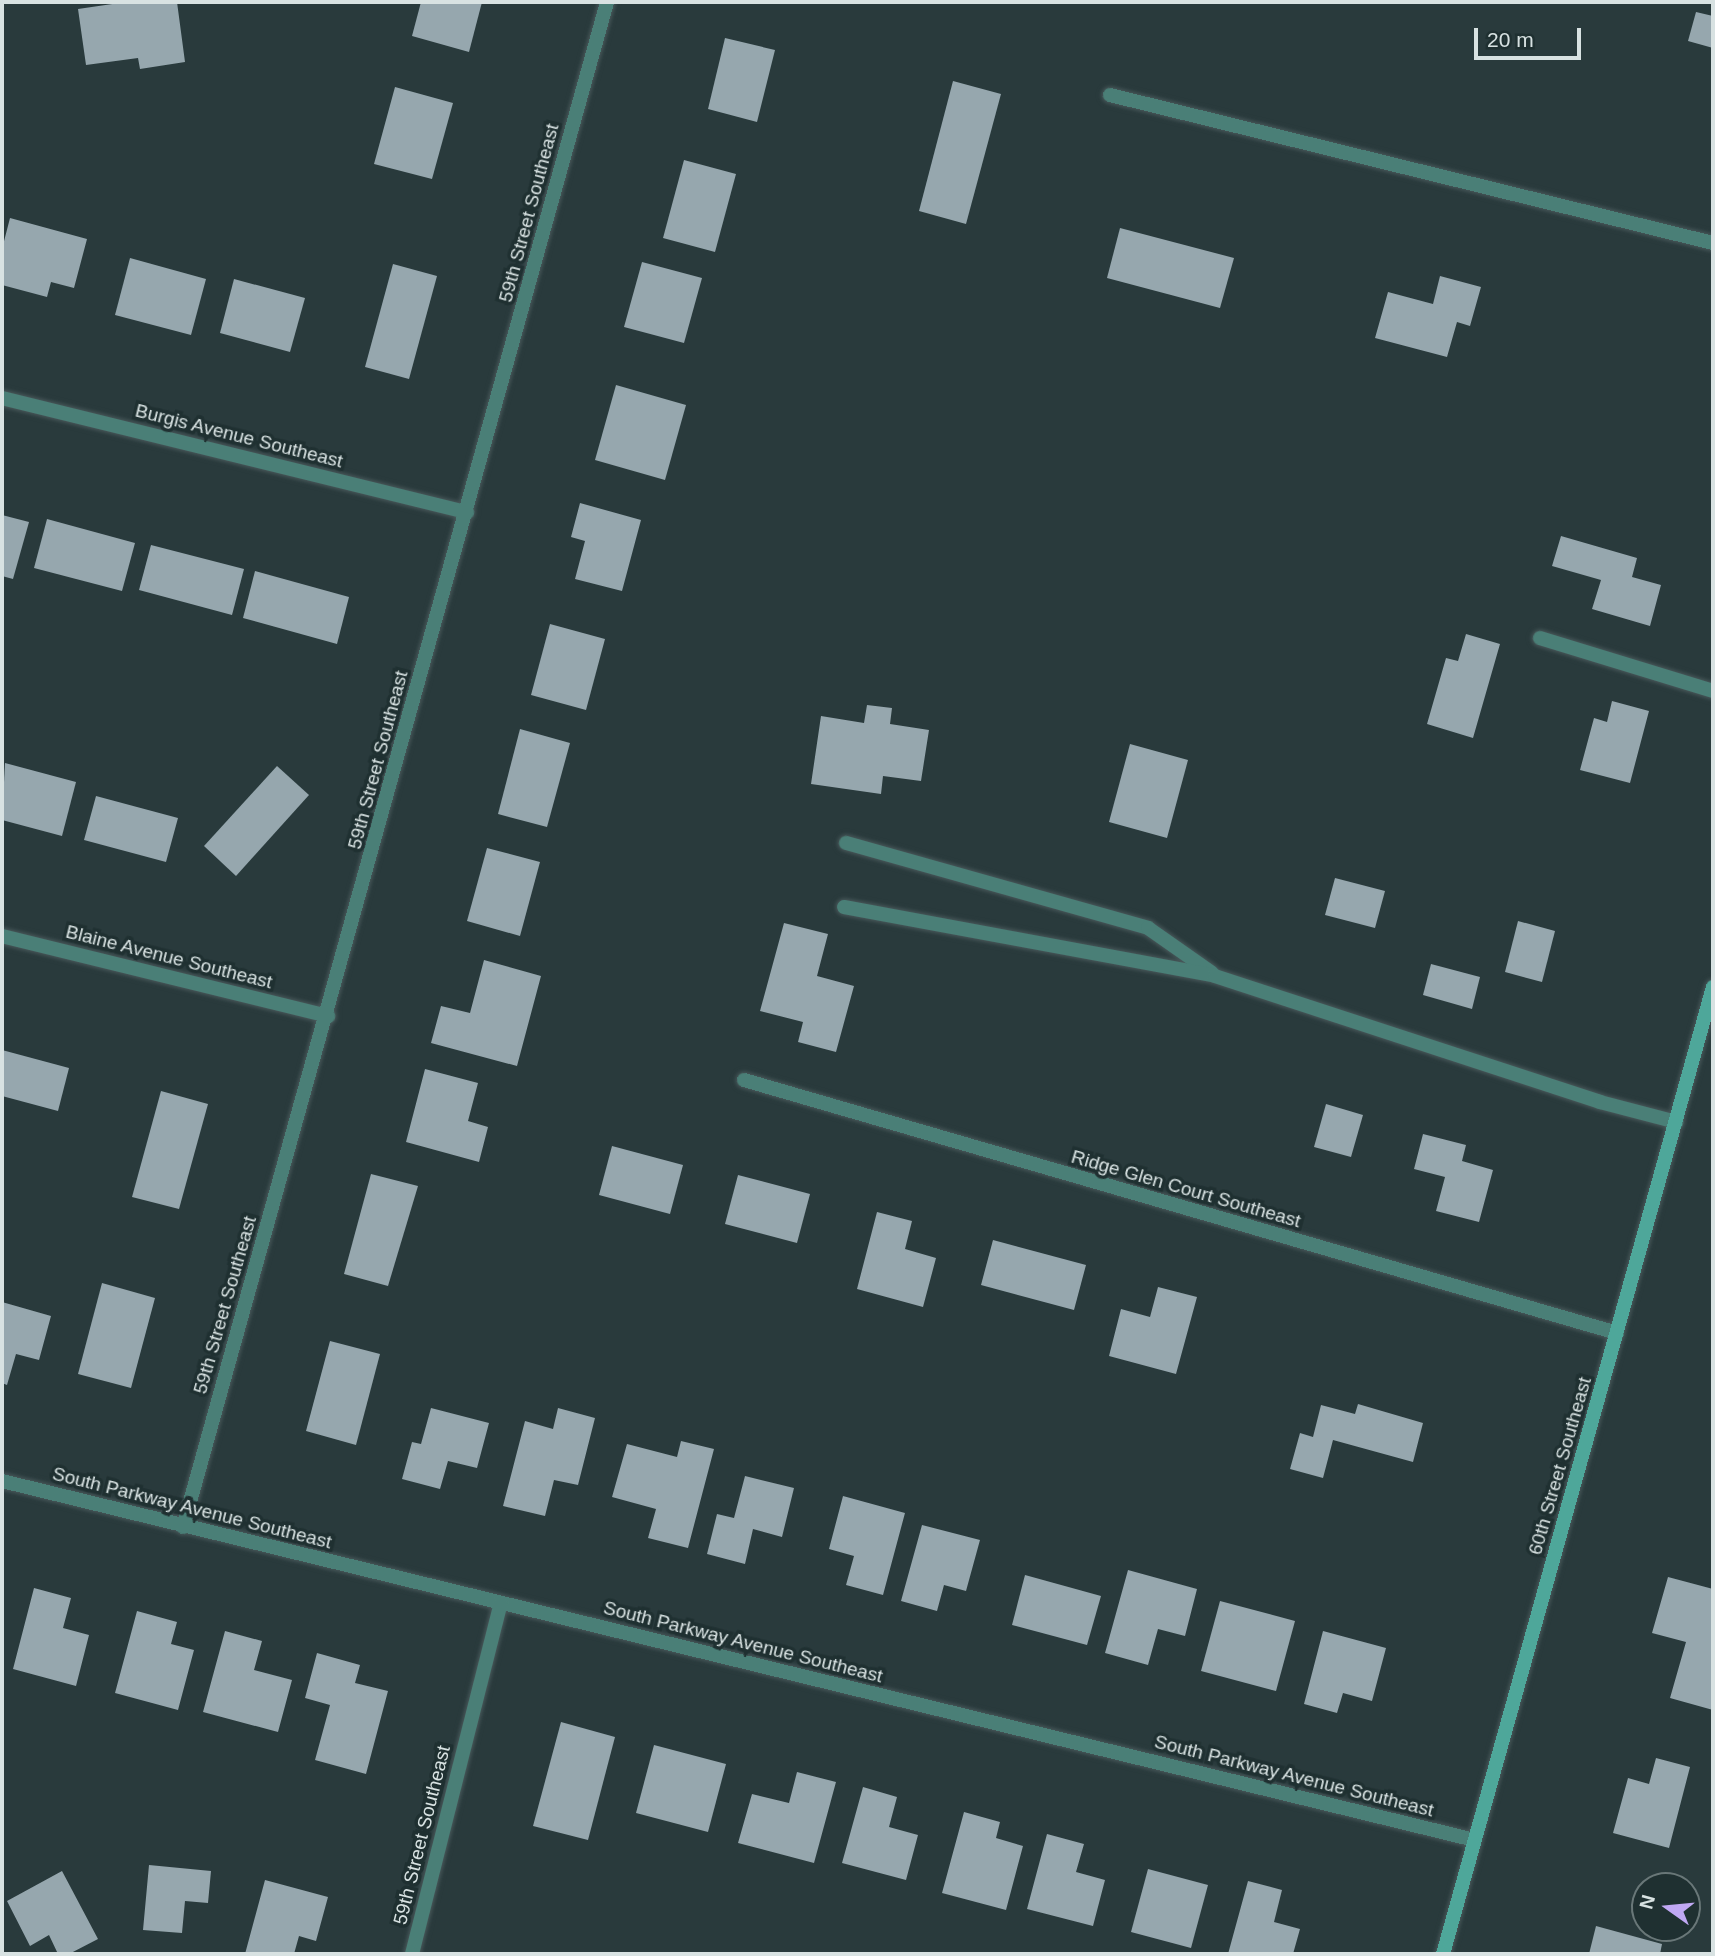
<!DOCTYPE html>
<style>
body{margin:0}
#map{position:relative;width:1715px;height:1956px;overflow:hidden;background:#293a3c;font-family:Helvetica,sans-serif}
div>[style]{position:absolute}
.building>*{inset:0;background:#96a7ae}
.roads{filter:drop-shadow(0 0 2px #48585a) drop-shadow(0 0 2px #48585a)}
.lane>*{height:14px;margin:-7px;padding:0 7px;transform-origin:7px;border-radius:7px;background:#4a7f77}
.street>*{height:14px;margin:-7px;padding:0 7px;transform-origin:7px;border-radius:7px;background:#4a7f77}
.secondary>*{height:14px;margin:-7px;padding:0 7px;transform-origin:7px;border-radius:7px;background:#4ea79a}
span{translate:-50% -50%;white-space:nowrap;text-align:center;line-height:1.15;-webkit-text-stroke:7px #1f3031;paint-order:stroke}
.street-label{font-size:19px;color:#d8e2e2}
.frame{position:absolute;inset:0;border:4px solid #d8e2e2;pointer-events:none}
.north{position:absolute;left:1631px;top:1872px;width:70px;height:70px;box-sizing:border-box;background:#1f3031;border:2px solid #697778;border-radius:50%;rotate:285deg;font-size:19px;font-weight:700;line-height:28px;text-align:center;color:#d8e2e2}
.north::after{content:'';display:block;margin:auto;width:24px;height:32px;background:#c0a8f3;clip-path:polygon(50% 0,100% 100%,50% 72%,0 100%)}
.scale{position:absolute;left:1474px;top:28px;width:107px;height:32px;box-sizing:border-box;border:4px solid #d8e2e2;border-top:0;padding-left:9px;font-size:21px;line-height:24px;white-space:nowrap;color:#d8e2e2;-webkit-text-stroke:5px #1f3031;paint-order:stroke}
</style>
<div id="map">
<div class="building">
<div style="clip-path:polygon(126px 2px,177px 2px,185px 62px,140px 69px,138px 58px,86px 65px,78px 9px)"></div>
<div style="clip-path:polygon(421px 2px,482px 2px,469px 52px,412px 36px)"></div>
<div style="clip-path:polygon(1696px 12px,1713px 16px,1713px 48px,1688px 41px)"></div>
<div style="clip-path:polygon(725px 38px,775px 50px,757px 122px,708px 109px)"></div>
<div style="clip-path:polygon(953px 81px,1001px 94px,966px 224px,919px 211px)"></div>
<div style="clip-path:polygon(395px 87px,453px 103px,432px 179px,374px 164px)"></div>
<div style="clip-path:polygon(684px 160px,736px 174px,715px 252px,663px 238px)"></div>
<div style="clip-path:polygon(10px 218px,87px 239px,74px 288px,51px 282px,47px 297px,2px 285px,2px 249px)"></div>
<div style="clip-path:polygon(1120px 228px,1234px 258px,1220px 308px,1107px 278px)"></div>
<div style="clip-path:polygon(130px 258px,206px 279px,191px 335px,115px 315px)"></div>
<div style="clip-path:polygon(642px 262px,702px 278px,684px 343px,624px 327px)"></div>
<div style="clip-path:polygon(393px 264px,437px 276px,409px 379px,365px 367px)"></div>
<div style="clip-path:polygon(1440px 276px,1481px 287px,1470px 326px,1457px 322px,1447px 357px,1375px 338px,1388px 292px,1433px 304px)"></div>
<div style="clip-path:polygon(234px 279px,305px 298px,290px 352px,220px 333px)"></div>
<div style="clip-path:polygon(616px 385px,686px 405px,665px 480px,595px 460px)"></div>
<div style="clip-path:polygon(580px 503px,641px 520px,622px 591px,575px 579px,585px 541px,571px 537px)"></div>
<div style="clip-path:polygon(2px 515px,29px 522px,13px 579px,2px 576px)"></div>
<div style="clip-path:polygon(47px 519px,135px 543px,122px 591px,34px 568px)"></div>
<div style="clip-path:polygon(1561px 536px,1637px 558px,1632px 577px,1661px 585px,1650px 626px,1592px 609px,1601px 580px,1552px 566px)"></div>
<div style="clip-path:polygon(151px 545px,244px 569px,232px 615px,139px 590px)"></div>
<div style="clip-path:polygon(255px 571px,349px 597px,337px 644px,243px 618px)"></div>
<div style="clip-path:polygon(550px 624px,605px 639px,586px 710px,531px 695px)"></div>
<div style="clip-path:polygon(1466px 634px,1500px 644px,1473px 738px,1427px 724px,1446px 658px,1458px 661px)"></div>
<div style="clip-path:polygon(1612px 701px,1649px 711px,1630px 783px,1580px 770px,1594px 718px,1607px 722px)"></div>
<div style="clip-path:polygon(867px 705px,892px 708px,890px 724px,929px 730px,921px 781px,883px 776px,881px 794px,811px 784px,821px 716px,864px 723px)"></div>
<div style="clip-path:polygon(520px 729px,570px 743px,547px 827px,498px 814px)"></div>
<div style="clip-path:polygon(1130px 744px,1188px 760px,1167px 838px,1109px 822px)"></div>
<div style="clip-path:polygon(5px 763px,76px 782px,62px 836px,2px 820px)"></div>
<div style="clip-path:polygon(277px 766px,309px 795px,236px 876px,204px 846px)"></div>
<div style="clip-path:polygon(96px 796px,178px 818px,166px 862px,84px 840px)"></div>
<div style="clip-path:polygon(487px 848px,540px 862px,520px 936px,467px 921px)"></div>
<div style="clip-path:polygon(1335px 878px,1385px 891px,1375px 928px,1325px 915px)"></div>
<div style="clip-path:polygon(1518px 921px,1555px 931px,1542px 982px,1505px 972px)"></div>
<div style="clip-path:polygon(784px 923px,828px 934px,817px 976px,854px 986px,836px 1052px,798px 1042px,803px 1022px,760px 1011px)"></div>
<div style="clip-path:polygon(484px 960px,541px 976px,517px 1066px,431px 1043px,441px 1006px,470px 1013px)"></div>
<div style="clip-path:polygon(1431px 964px,1480px 977px,1472px 1009px,1423px 995px)"></div>
<div style="clip-path:polygon(2px 1050px,69px 1068px,58px 1111px,2px 1096px)"></div>
<div style="clip-path:polygon(425px 1069px,478px 1083px,468px 1121px,488px 1127px,479px 1162px,406px 1142px)"></div>
<div style="clip-path:polygon(161px 1091px,208px 1104px,179px 1209px,132px 1197px)"></div>
<div style="clip-path:polygon(1326px 1104px,1363px 1115px,1351px 1157px,1314px 1147px)"></div>
<div style="clip-path:polygon(1423px 1134px,1466px 1145px,1462px 1161px,1493px 1170px,1479px 1222px,1436px 1211px,1445px 1177px,1414px 1169px)"></div>
<div style="clip-path:polygon(612px 1146px,683px 1165px,670px 1214px,599px 1195px)"></div>
<div style="clip-path:polygon(371px 1174px,418px 1186px,388px 1286px,344px 1274px)"></div>
<div style="clip-path:polygon(738px 1175px,810px 1194px,797px 1243px,725px 1224px)"></div>
<div style="clip-path:polygon(877px 1212px,912px 1221px,905px 1249px,936px 1258px,923px 1307px,857px 1289px)"></div>
<div style="clip-path:polygon(993px 1240px,1086px 1265px,1074px 1310px,981px 1285px)"></div>
<div style="clip-path:polygon(102px 1283px,155px 1298px,131px 1388px,78px 1374px)"></div>
<div style="clip-path:polygon(1158px 1287px,1197px 1297px,1176px 1374px,1109px 1356px,1121px 1309px,1150px 1317px)"></div>
<div style="clip-path:polygon(2px 1302px,51px 1316px,39px 1360px,16px 1354px,7px 1385px,2px 1383px)"></div>
<div style="clip-path:polygon(330px 1341px,380px 1354px,356px 1445px,306px 1431px)"></div>
<div style="clip-path:polygon(1358px 1404px,1423px 1423px,1413px 1462px,1333px 1440px,1323px 1478px,1290px 1469px,1300px 1433px,1313px 1437px,1321px 1405px,1355px 1414px)"></div>
<div style="clip-path:polygon(431px 1408px,489px 1423px,477px 1468px,448px 1461px,440px 1489px,402px 1479px,412px 1442px,421px 1444px)"></div>
<div style="clip-path:polygon(558px 1408px,595px 1418px,578px 1485px,554px 1480px,545px 1516px,503px 1506px,525px 1421px,553px 1429px)"></div>
<div style="clip-path:polygon(681px 1441px,714px 1449px,688px 1548px,648px 1538px,656px 1509px,612px 1497px,627px 1444px,677px 1457px)"></div>
<div style="clip-path:polygon(745px 1476px,794px 1488px,782px 1537px,753px 1529px,745px 1564px,707px 1554px,717px 1514px,734px 1518px)"></div>
<div style="clip-path:polygon(843px 1496px,905px 1513px,883px 1595px,846px 1585px,854px 1556px,829px 1549px)"></div>
<div style="clip-path:polygon(922px 1525px,980px 1540px,966px 1591px,944px 1585px,937px 1611px,901px 1601px)"></div>
<div style="clip-path:polygon(1128px 1570px,1197px 1589px,1185px 1636px,1158px 1629px,1148px 1665px,1105px 1653px)"></div>
<div style="clip-path:polygon(1025px 1575px,1101px 1596px,1087px 1645px,1012px 1625px)"></div>
<div style="clip-path:polygon(1668px 1577px,1713px 1589px,1713px 1710px,1670px 1698px,1686px 1642px,1652px 1633px)"></div>
<div style="clip-path:polygon(34px 1588px,71px 1598px,63px 1628px,89px 1635px,76px 1686px,13px 1669px)"></div>
<div style="clip-path:polygon(1220px 1601px,1295px 1621px,1276px 1691px,1201px 1671px)"></div>
<div style="clip-path:polygon(137px 1611px,177px 1622px,171px 1644px,194px 1650px,178px 1710px,115px 1693px)"></div>
<div style="clip-path:polygon(225px 1631px,262px 1641px,254px 1670px,292px 1680px,278px 1732px,203px 1712px)"></div>
<div style="clip-path:polygon(1323px 1631px,1386px 1648px,1372px 1701px,1343px 1693px,1337px 1713px,1304px 1704px)"></div>
<div style="clip-path:polygon(317px 1653px,360px 1665px,355px 1683px,388px 1691px,366px 1774px,315px 1760px,330px 1705px,305px 1698px)"></div>
<div style="clip-path:polygon(561px 1722px,615px 1737px,588px 1840px,533px 1826px)"></div>
<div style="clip-path:polygon(654px 1745px,726px 1764px,708px 1832px,636px 1813px)"></div>
<div style="clip-path:polygon(1656px 1758px,1690px 1767px,1669px 1848px,1613px 1833px,1628px 1778px,1649px 1784px)"></div>
<div style="clip-path:polygon(797px 1772px,836px 1782px,814px 1863px,738px 1843px,752px 1794px,789px 1803px)"></div>
<div style="clip-path:polygon(863px 1787px,897px 1797px,889px 1827px,918px 1835px,906px 1880px,842px 1863px)"></div>
<div style="clip-path:polygon(964px 1812px,1000px 1822px,996px 1838px,1023px 1846px,1006px 1910px,942px 1893px)"></div>
<div style="clip-path:polygon(1047px 1834px,1084px 1844px,1076px 1872px,1105px 1880px,1093px 1926px,1027px 1909px)"></div>
<div style="clip-path:polygon(149px 1865px,211px 1871px,208px 1903px,185px 1901px,182px 1933px,143px 1930px)"></div>
<div style="clip-path:polygon(1148px 1869px,1208px 1885px,1191px 1948px,1131px 1932px)"></div>
<div style="clip-path:polygon(62px 1871px,98px 1939px,69px 1954px,58px 1954px,49px 1935px,30px 1946px,7px 1901px)"></div>
<div style="clip-path:polygon(265px 1880px,328px 1897px,316px 1941px,299px 1936px,294px 1954px,245px 1954px)"></div>
<div style="clip-path:polygon(1248px 1881px,1282px 1890px,1274px 1922px,1300px 1929px,1293px 1954px,1228px 1954px)"></div>
<div style="clip-path:polygon(1596px 1926px,1662px 1944px,1660px 1954px,1589px 1954px)"></div>
</div>
<div class="roads">
<div class="lane">
<div style="left:1110px;top:95px;width:621px;rotate:13.79deg"></div>
<div style="left:1540px;top:638px;width:181px;rotate:17deg"></div>
<div style="left:846px;top:843px;width:314px;rotate:15.7deg"></div>
<div style="left:1148px;top:928px;width:78px;rotate:35.1deg"></div>
<div style="left:844px;top:907px;width:377px;rotate:10.5deg"></div>
<div style="left:1215px;top:976px;width:405px;rotate:18.1deg"></div>
<div style="left:1600px;top:1102px;width:79px;rotate:14.7deg"></div>
</div>
<div class="street">
<div style="left:2px;top:398px;width:479px;rotate:13.8deg"></div>
<div style="left:2px;top:936px;width:336px;rotate:13.8deg"></div>
<div style="left:744px;top:1080px;width:909px;rotate:16.16deg"></div>
<div style="left:2px;top:1481px;width:1516px;rotate:13.7deg"></div>
<div style="left:183px;top:1527px;width:1583px;rotate:-74.46deg"></div>
<div style="left:412px;top:1954px;width:362px;rotate:-75.8deg"></div>
</div>
<div class="secondary">
<div style="left:1443px;top:1954px;width:1004px;rotate:-74.4deg"></div>
</div>
</div>
<div class="street-label">
<span style="left:529px;top:213px;rotate:-75deg">59th Street Southeast</span>
<span style="left:239px;top:436px;rotate:14deg">Burgis Avenue Southeast</span>
<span style="left:378px;top:760px;rotate:-75deg">59th Street Southeast</span>
<span style="left:169px;top:957px;rotate:14deg">Blaine Avenue Southeast</span>
<span style="left:1186px;top:1189px;rotate:16deg">Ridge Glen Court Southeast</span>
<span style="left:225px;top:1305px;rotate:-74deg">59th Street Southeast</span>
<span style="left:1560px;top:1466px;rotate:-74deg">60th Street Southeast</span>
<span style="left:192px;top:1508px;rotate:14deg">South Parkway Avenue Southeast</span>
<span style="left:743px;top:1642px;rotate:14deg">South Parkway Avenue Southeast</span>
<span style="left:1294px;top:1776px;rotate:14deg">South Parkway Avenue Southeast</span>
<span style="left:422px;top:1835px;rotate:-76deg">59th Street Southeast</span>
</div>
<div class="frame"></div>
<div class="north">N</div>
<div class="scale">20 m</div>
</div>
